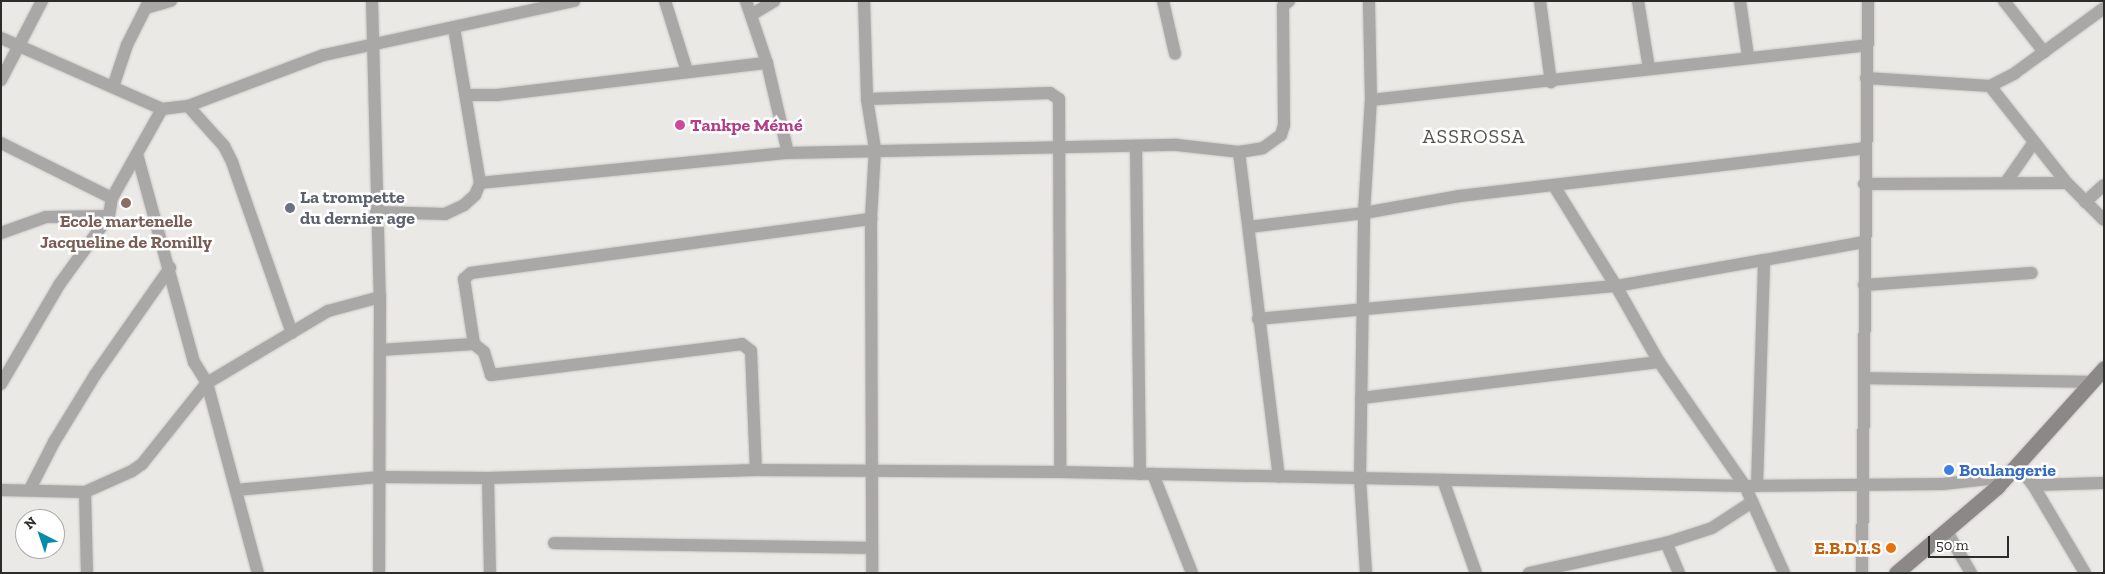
<!DOCTYPE html>
<meta charset="utf-8">
<style>
body{margin:0}
#map{position:relative;width:2105px;height:574px;overflow:hidden;background:#ebe9e6;font-family:"Zilla Slab",serif}
div>[style]{position:absolute}
.roads{filter:drop-shadow(0 0 1px #c9c7c4) drop-shadow(0 0 1px #c9c7c4)}
.minor>*{height:12px;margin:-6px;padding:0 6px;transform-origin:6px;border-radius:6px;background:#aaa8a7}
.secondary>*{height:15px;margin:-7.5px;padding:0 7.5px;transform-origin:7.5px;border-radius:7.5px;background:#8b8887}
.dots>*{width:14px;height:14px;translate:-50% -50%;box-sizing:border-box;border:2px solid #fff;border-radius:50%}
span{translate:-50% -50%;white-space:nowrap;text-align:center;line-height:1.15;-webkit-text-stroke:5px #fff;paint-order:stroke}
.hotel-label{font-size:18px;color:#b23c85;font-weight:700}
.left{translate:0 -50%;text-align:left}
.worship-label{font-size:18px;color:#5b616d;font-weight:700}
.education-label{font-size:18px;color:#785e54;font-weight:700}
.shop-label{font-size:18px;color:#366cbe;font-weight:700}
.food-label{font-size:18px;color:#c56008;font-weight:700}
.right{translate:-100% -50%;text-align:right}
.quarter-label{font-size:20px;color:#545350;letter-spacing:1px}
.frame{position:absolute;inset:0;border:2px solid #2c2c2a;pointer-events:none}
.north{position:absolute;left:15px;top:509px;width:50px;height:50px;box-sizing:border-box;background:#fff;border:1px solid #ababaa;border-radius:50%;rotate:319deg;font-size:14px;font-weight:700;line-height:20px;text-align:center;color:#2c2c2a}
.north::after{content:'';display:block;margin:auto;width:18px;height:22px;background:#078cac;clip-path:polygon(50% 0,100% 100%,50% 72%,0 100%)}
.scale{position:absolute;left:1928px;top:536px;width:81px;height:22px;box-sizing:border-box;border:2px solid #2c2c2a;border-top:0;padding-left:6px;font-size:15px;line-height:18px;white-space:nowrap;color:#2c2c2a;-webkit-text-stroke:4px #fff;paint-order:stroke}
</style>
<div id="map">
<div class="roads">
<div class="minor">
<div style="left:372px;top:1px;width:296px;rotate:88.5deg"></div>
<div style="left:380px;top:297px;width:276px;rotate:90.2deg"></div>
<div style="left:665px;top:1px;width:73px;rotate:72.6deg"></div>
<div style="left:746px;top:1px;width:65px;rotate:71.3deg"></div>
<div style="left:767px;top:63px;width:92px;rotate:76.9deg"></div>
<div style="left:864px;top:1px;width:98px;rotate:88.2deg"></div>
<div style="left:867px;top:99px;width:51px;rotate:80.9deg"></div>
<div style="left:875px;top:149px;width:70px;rotate:93.3deg"></div>
<div style="left:871px;top:219px;width:354px;rotate:89.8deg"></div>
<div style="left:1163px;top:1px;width:54px;rotate:77.2deg"></div>
<div style="left:1540px;top:1px;width:82px;rotate:82.3deg"></div>
<div style="left:1638px;top:1px;width:68px;rotate:80.7deg"></div>
<div style="left:1740px;top:1px;width:56px;rotate:81.7deg"></div>
<div style="left:2004px;top:1px;width:65px;rotate:51.9deg"></div>
<div style="left:146px;top:8px;width:26px;rotate:-16deg"></div>
<div style="left:751px;top:15px;width:27px;rotate:-31deg"></div>
<div style="left:1px;top:38px;width:176px;rotate:23.8deg"></div>
<div style="left:162px;top:109px;width:26px;rotate:-7deg"></div>
<div style="left:188px;top:106px;width:145px;rotate:-20.6deg"></div>
<div style="left:324px;top:55px;width:256px;rotate:-12.2deg"></div>
<div style="left:1866px;top:78px;width:124px;rotate:3.7deg"></div>
<div style="left:1990px;top:86px;width:28px;rotate:-27deg"></div>
<div style="left:2015px;top:73px;width:110px;rotate:-36.1deg"></div>
<div style="left:1px;top:80px;width:89px;rotate:-62.6deg"></div>
<div style="left:1990px;top:86px;width:124px;rotate:51.6deg"></div>
<div style="left:2067px;top:183px;width:52px;rotate:45deg"></div>
<div style="left:113px;top:87px;width:44px;rotate:-71.6deg"></div>
<div style="left:127px;top:45px;width:49px;rotate:-63.4deg"></div>
<div style="left:466px;top:95px;width:31px"></div>
<div style="left:497px;top:95px;width:272px;rotate:-6.8deg"></div>
<div style="left:867px;top:99px;width:183px;rotate:-1.9deg"></div>
<div style="left:1050px;top:93px;width:11px;rotate:34deg"></div>
<div style="left:1059px;top:99px;width:373px;rotate:89.8deg"></div>
<div style="left:1371px;top:100px;width:499px;rotate:-6.3deg"></div>
<div style="left:188px;top:106px;width:54px;rotate:48deg"></div>
<div style="left:224px;top:146px;width:18px;rotate:63deg"></div>
<div style="left:232px;top:162px;width:181px;rotate:70.7deg"></div>
<div style="left:1px;top:143px;width:124px;rotate:26.4deg"></div>
<div style="left:1136px;top:146px;width:328px;rotate:89.3deg"></div>
<div style="left:1239px;top:152px;width:24px;rotate:-9deg"></div>
<div style="left:1263px;top:148px;width:22px;rotate:-36deg"></div>
<div style="left:1281px;top:135px;width:10px;rotate:-73deg"></div>
<div style="left:1284px;top:125px;width:119px;rotate:-90.5deg"></div>
<div style="left:1283px;top:6px;width:8px;rotate:-40deg"></div>
<div style="left:137px;top:154px;width:216px;rotate:74.7deg"></div>
<div style="left:194px;top:362px;width:25px;rotate:58deg"></div>
<div style="left:207px;top:383px;width:197px;rotate:75deg"></div>
<div style="left:2007px;top:181px;width:47px;rotate:-55.3deg"></div>
<div style="left:480px;top:183px;width:309px;rotate:-5.6deg"></div>
<div style="left:788px;top:153px;width:389px;rotate:-1.2deg"></div>
<div style="left:1177px;top:145px;width:62px;rotate:6.4deg"></div>
<div style="left:1239px;top:152px;width:327px;rotate:83deg"></div>
<div style="left:1864px;top:184px;width:203px;rotate:-0.3deg"></div>
<div style="left:2085px;top:202px;width:25px;rotate:-42deg"></div>
<div style="left:376px;top:212px;width:69px;rotate:1.7deg"></div>
<div style="left:445px;top:214px;width:21px;rotate:-25deg"></div>
<div style="left:464px;top:205px;width:15px;rotate:-42deg"></div>
<div style="left:475px;top:195px;width:13px;rotate:-67deg"></div>
<div style="left:480px;top:183px;width:158px;rotate:-99.5deg"></div>
<div style="left:1249px;top:227px;width:116px;rotate:-6.9deg"></div>
<div style="left:1364px;top:213px;width:97px;rotate:-10.1deg"></div>
<div style="left:1459px;top:196px;width:409px;rotate:-6.7deg"></div>
<div style="left:1px;top:233px;width:48px;rotate:-19.6deg"></div>
<div style="left:46px;top:217px;width:63px;rotate:-0.9deg"></div>
<div style="left:1864px;top:285px;width:168px;rotate:-4.1deg"></div>
<div style="left:1258px;top:319px;width:360px;rotate:-5.3deg"></div>
<div style="left:1616px;top:286px;width:118px;rotate:-121.8deg"></div>
<div style="left:474px;top:344px;width:66px;rotate:-98.7deg"></div>
<div style="left:464px;top:279px;width:9px;rotate:-41deg"></div>
<div style="left:471px;top:273px;width:404px;rotate:-7.7deg"></div>
<div style="left:380px;top:350px;width:94px;rotate:-3.7deg"></div>
<div style="left:474px;top:344px;width:13px;rotate:39deg"></div>
<div style="left:484px;top:352px;width:24px;rotate:73deg"></div>
<div style="left:491px;top:375px;width:253px;rotate:-7deg"></div>
<div style="left:742px;top:344px;width:11px;rotate:38deg"></div>
<div style="left:751px;top:351px;width:119px;rotate:87.6deg"></div>
<div style="left:1659px;top:362px;width:87px;rotate:-119.5deg"></div>
<div style="left:1616px;top:286px;width:150px;rotate:-10deg"></div>
<div style="left:1864px;top:378px;width:228px;rotate:1deg"></div>
<div style="left:1px;top:384px;width:115px;rotate:-59.6deg"></div>
<div style="left:59px;top:285px;width:85px;rotate:-54.1deg"></div>
<div style="left:109px;top:216px;width:18px;rotate:-81deg"></div>
<div style="left:112px;top:198px;width:102px;rotate:-60.7deg"></div>
<div style="left:1153px;top:474px;width:106px;rotate:68.5deg"></div>
<div style="left:488px;top:478px;width:95px;rotate:88.8deg"></div>
<div style="left:1443px;top:480px;width:99px;rotate:70.5deg"></div>
<div style="left:2033px;top:485px;width:71px;rotate:-1.6deg"></div>
<div style="left:1757px;top:486px;width:226px;rotate:-88.2deg"></div>
<div style="left:1764px;top:260px;width:102px;rotate:-10.2deg"></div>
<div style="left:30px;top:489px;width:53px;rotate:-62.9deg"></div>
<div style="left:54px;top:442px;width:79px;rotate:-58.5deg"></div>
<div style="left:95px;top:375px;width:131px;rotate:-55deg"></div>
<div style="left:1px;top:490px;width:84px;rotate:1.4deg"></div>
<div style="left:85px;top:492px;width:51px;rotate:-24.1deg"></div>
<div style="left:132px;top:471px;width:12px;rotate:-35deg"></div>
<div style="left:142px;top:464px;width:104px;rotate:-51.3deg"></div>
<div style="left:207px;top:383px;width:141px;rotate:-30.8deg"></div>
<div style="left:328px;top:311px;width:54px;rotate:-15.1deg"></div>
<div style="left:236px;top:490px;width:145px;rotate:-5.2deg"></div>
<div style="left:380px;top:477px;width:108px;rotate:0.5deg"></div>
<div style="left:488px;top:478px;width:268px;rotate:-1.7deg"></div>
<div style="left:756px;top:470px;width:304px;rotate:0.4deg"></div>
<div style="left:1060px;top:472px;width:685px;rotate:1.17deg"></div>
<div style="left:1745px;top:486px;width:151px;rotate:-124.7deg"></div>
<div style="left:1659px;top:362px;width:300px;rotate:173.1deg"></div>
<div style="left:85px;top:492px;width:81px;rotate:88.6deg"></div>
<div style="left:1946px;top:530px;width:50px;rotate:59.8deg"></div>
<div style="left:554px;top:543px;width:318px;rotate:0.9deg"></div>
<div style="left:1366px;top:573px;width:95px;rotate:-93.6deg"></div>
<div style="left:1360px;top:478px;width:265px;rotate:-89.1deg"></div>
<div style="left:1364px;top:213px;width:113px;rotate:-86.5deg"></div>
<div style="left:1371px;top:100px;width:99px;rotate:-91.2deg"></div>
<div style="left:1529px;top:573px;width:140px;rotate:-12.4deg"></div>
<div style="left:1679px;top:573px;width:33px;rotate:-113deg"></div>
<div style="left:1666px;top:543px;width:48px;rotate:-18.1deg"></div>
<div style="left:1712px;top:528px;width:48px;rotate:-33deg"></div>
<div style="left:1784px;top:573px;width:95px;rotate:-114.1deg"></div>
<div style="left:1745px;top:486px;width:198px;rotate:-0.6deg"></div>
<div style="left:1943px;top:484px;width:54px;rotate:-6.3deg"></div>
<div style="left:1997px;top:478px;width:24px;rotate:-30deg"></div>
<div style="left:2018px;top:466px;width:24px;rotate:52deg"></div>
<div style="left:2033px;top:485px;width:102px;rotate:59.4deg"></div>
<div style="left:1862px;top:573px;width:572px;rotate:-89.4deg"></div>
</div>
<div class="secondary">
<div style="left:1896px;top:573px;width:133px;rotate:-40.4deg"></div>
<div style="left:1997px;top:487px;width:160px;rotate:-48deg"></div>
</div>
</div>
<div class="dots">
<div style="left:680px;top:125px;background:#d1479c"></div>
<div style="left:126px;top:203px;background:#8d6e63"></div>
<div style="left:290px;top:208px;background:#6b7280"></div>
<div style="left:1949px;top:470px;background:#3f7fe0"></div>
<div style="left:1891px;top:548px;background:#e8710a"></div>
</div>
<div class="hotel-label">
<span class="left" style="left:690px;top:125px">Tankpe Mémé</span>
</div>
<div class="worship-label">
<span class="left" style="left:300px;top:208px">La trompette<br>du dernier age</span>
</div>
<div class="education-label">
<span style="left:126px;top:232px">Ecole martenelle<br>Jacqueline de Romilly</span>
</div>
<div class="shop-label">
<span class="left" style="left:1959px;top:470px">Boulangerie</span>
</div>
<div class="food-label">
<span class="right" style="left:1881px;top:548px">E.B.D.I.S</span>
</div>
<div class="quarter-label">
<span style="left:1474px;top:136px">ASSROSSA</span>
</div>
<div class="frame"></div>
<div class="north">N</div>
<div class="scale">50 m</div>
</div>
